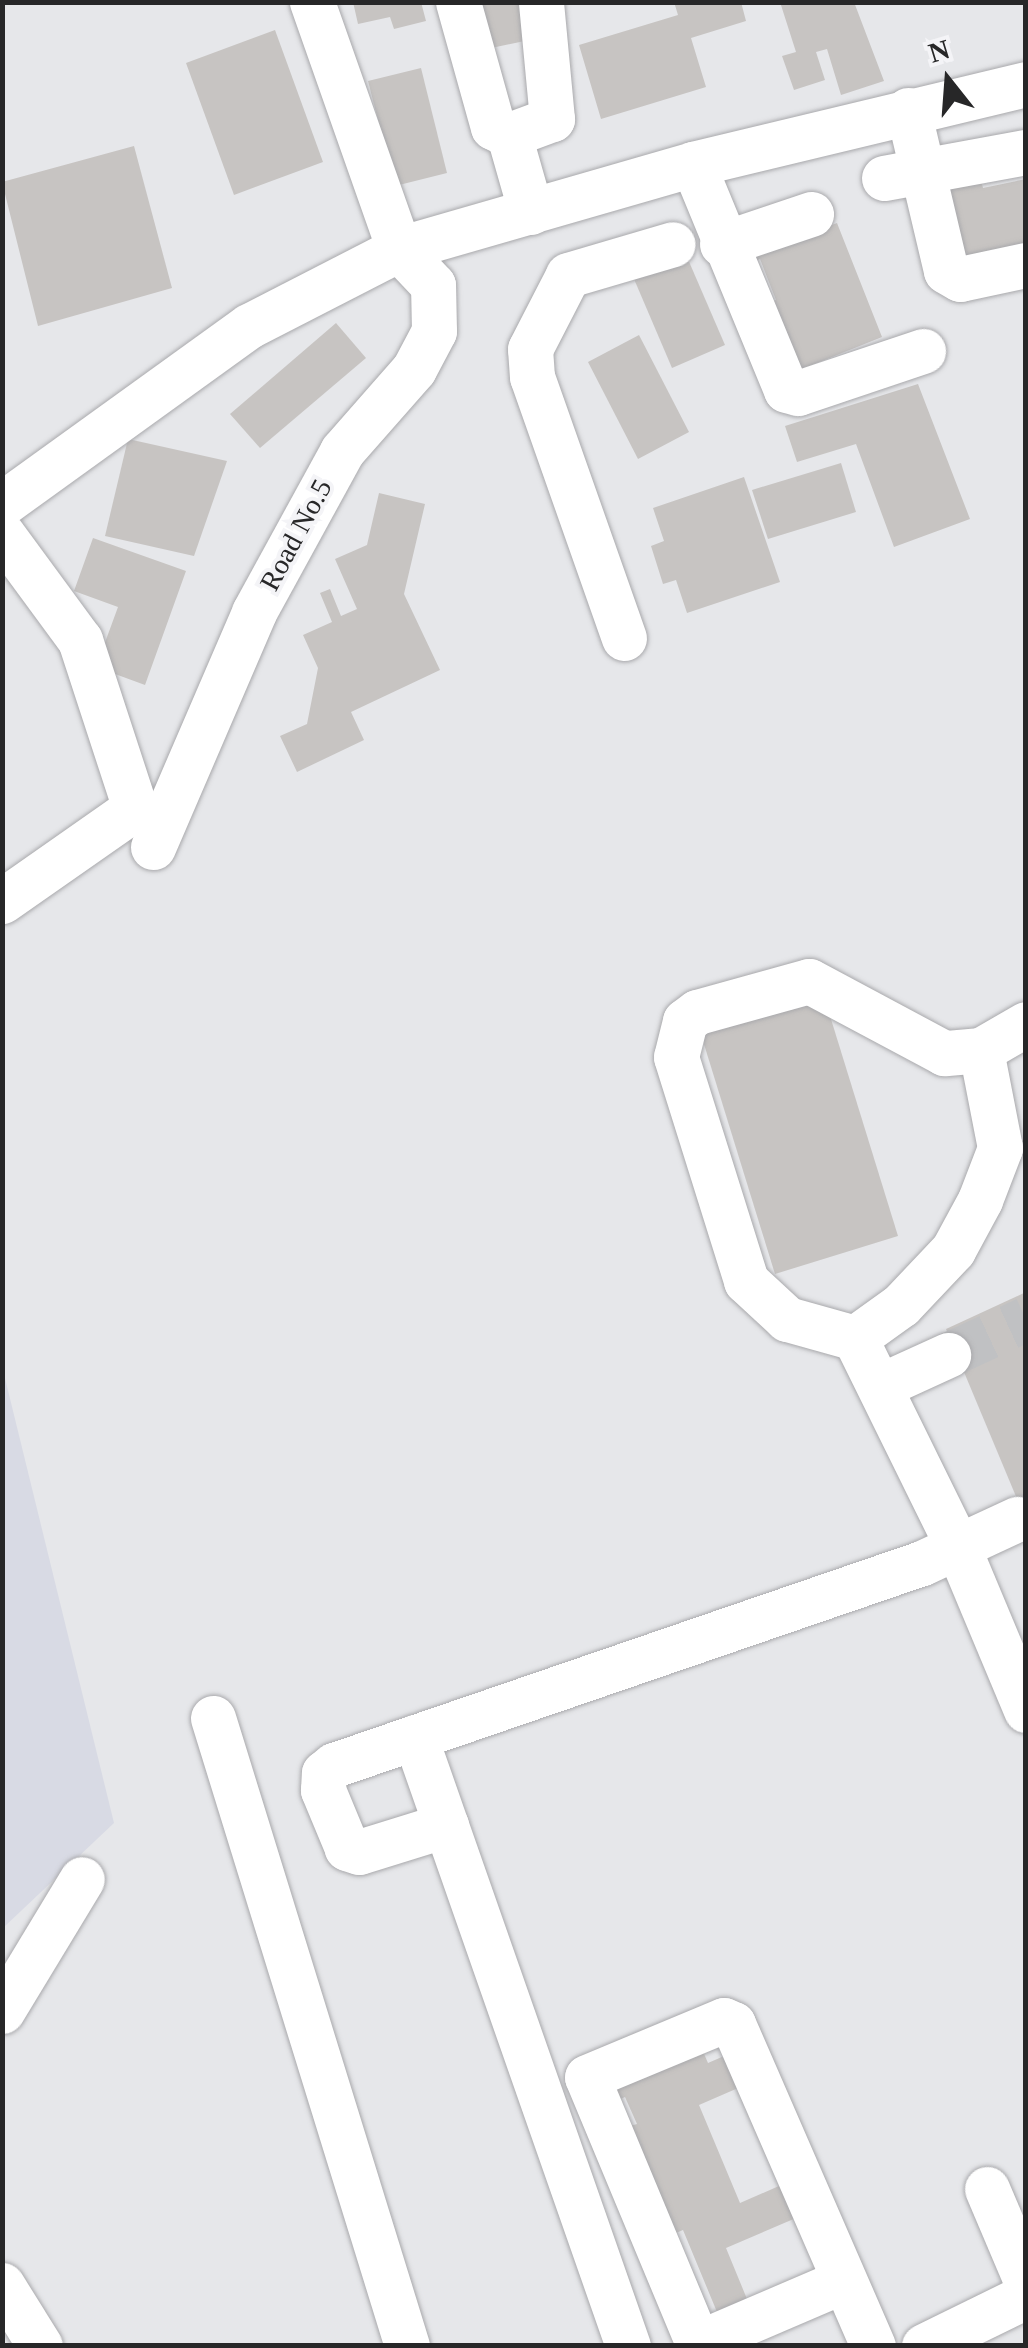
<!DOCTYPE html>
<style>
body{margin:0}
#map{position:relative;width:1028px;height:2348px;overflow:hidden;background:#e6e7ea;font-family:"Times New Roman",serif}
div>[style]{position:absolute}
.built>*{inset:0;background:#d8dae4}
.building>*{inset:0;background:#c7c4c2}
.minor-tunnel>*{height:45px;margin-top:-22.5px;transform-origin:0;background:repeating-linear-gradient(90deg,#c0c1c3 0 45px,transparent 0 67px)}
.roads{filter:drop-shadow(0 0 2px #a9a9ac) drop-shadow(0 0 2px #a9a9ac)}
.minor>*{height:45px;margin:-22.5px;padding:0 22.5px;transform-origin:22.5px;border-radius:22.5px;background:#fff}
span{translate:-50% -50%;white-space:nowrap;text-align:center;line-height:1.15;-webkit-text-stroke:8px #f4f4f7;paint-order:stroke}
.street-label{font-size:28px;color:#272728}
.frame{position:absolute;inset:0;border:5px solid #272728;pointer-events:none}
.north{position:absolute;left:898px;top:30px;width:100px;height:100px;-webkit-text-stroke:8px #f4f4f7;paint-order:stroke;rotate:343deg;font-size:28px;font-weight:700;line-height:40px;text-align:center;color:#272728}
.north::after{content:'';display:block;margin:auto;width:35px;height:45px;background:#272728;clip-path:polygon(50% 0,100% 100%,50% 72%,0 100%)}
</style>
<div id="map">
<div class="built">
<div style="clip-path:polygon(2px 1366px,114px 1823px,3px 1928px,2px 1928px)"></div>
</div>
<div class="building">
<div style="clip-path:polygon(353px 2px,421px 2px,426px 21px,394px 29px,390px 17px,358px 24px)"></div>
<div style="clip-path:polygon(468px 2px,533px 2px,539px 38px,482px 50px)"></div>
<div style="clip-path:polygon(674px 2px,741px 2px,746px 21px,691px 38px,706px 87px,601px 119px,579px 45px,678px 15px)"></div>
<div style="clip-path:polygon(780px 2px,854px 2px,884px 81px,841px 95px,827px 49px,816px 52px,825px 80px,794px 90px,782px 56px,796px 52px)"></div>
<div style="clip-path:polygon(275px 30px,323px 162px,234px 195px,186px 63px)"></div>
<div style="clip-path:polygon(421px 68px,447px 173px,395px 186px,368px 81px)"></div>
<div style="clip-path:polygon(134px 146px,172px 288px,38px 326px,2px 182px)"></div>
<div style="clip-path:polygon(979px 173px,983px 188px,1026px 179px,1026px 242px,959px 267px,930px 182px)"></div>
<div style="clip-path:polygon(837px 223px,882px 337px,787px 375px,760px 306px,776px 300px,760px 259px,751px 262px,746px 250px,777px 246px)"></div>
<div style="clip-path:polygon(687px 257px,725px 345px,672px 368px,634px 279px)"></div>
<div style="clip-path:polygon(336px 323px,366px 358px,260px 448px,230px 414px)"></div>
<div style="clip-path:polygon(639px 335px,689px 432px,638px 459px,588px 362px)"></div>
<div style="clip-path:polygon(918px 384px,970px 519px,894px 547px,856px 444px,797px 462px,785px 426px)"></div>
<div style="clip-path:polygon(128px 439px,227px 461px,194px 556px,105px 536px)"></div>
<div style="clip-path:polygon(841px 463px,856px 512px,768px 539px,752px 490px)"></div>
<div style="clip-path:polygon(744px 477px,780px 582px,687px 613px,676px 580px,663px 584px,651px 546px,664px 541px,653px 508px)"></div>
<div style="clip-path:polygon(379px 493px,425px 504px,404px 594px,440px 670px,351px 712px,364px 740px,297px 772px,280px 736px,307px 724px,318px 668px,303px 635px,332px 622px,320px 593px,330px 589px,341px 616px,357px 609px,335px 559px,367px 545px)"></div>
<div style="clip-path:polygon(93px 538px,186px 571px,145px 685px,96px 667px,118px 607px,74px 591px)"></div>
<div style="clip-path:polygon(822px 990px,898px 1236px,775px 1274px,699px 1028px)"></div>
<div style="clip-path:polygon(1026px 1292px,1026px 1518px,1025px 1518px,946px 1329px)"></div>
<div style="clip-path:polygon(698px 2040px,708px 2063px,731px 2053px,745px 2085px,699px 2105px,740px 2203px,788px 2182px,803px 2215px,726px 2248px,747px 2299px,717px 2312px,683px 2230px,676px 2233px,630px 2126px,637px 2124px,625px 2097px,605px 2106px,595px 2083px)"></div>
</div>
<div class="minor-tunnel">
<div style="left:948px;top:1355px;width:86px;rotate:-24.8deg"></div>
</div>
<div class="roads">
<div class="minor">
<div style="left:458px;top:2px;width:130px;rotate:74.4deg"></div>
<div style="left:493px;top:127px;width:18px;rotate:27deg"></div>
<div style="left:509px;top:135px;width:46px;rotate:-20.4deg"></div>
<div style="left:552px;top:119px;width:118px;rotate:-95.4deg"></div>
<div style="left:908px;top:110px;width:165px;rotate:76.7deg"></div>
<div style="left:946px;top:271px;width:16px;rotate:30deg"></div>
<div style="left:960px;top:279px;width:67px;rotate:-12deg"></div>
<div style="left:509px;top:135px;width:80px;rotate:74.1deg"></div>
<div style="left:693px;top:164px;width:244px;rotate:67.6deg"></div>
<div style="left:786px;top:390px;width:12px;rotate:14deg"></div>
<div style="left:798px;top:393px;width:132px;rotate:-18.6deg"></div>
<div style="left:884px;top:178px;width:144px;rotate:-10.4deg"></div>
<div style="left:722px;top:244px;width:94px;rotate:-18.6deg"></div>
<div style="left:2px;top:504px;width:304px;rotate:-35.8deg"></div>
<div style="left:249px;top:326px;width:169px;rotate:-27.2deg"></div>
<div style="left:399px;top:249px;width:306px;rotate:-16.1deg"></div>
<div style="left:693px;top:164px;width:342px;rotate:-13.5deg"></div>
<div style="left:2px;top:534px;width:132px;rotate:53.7deg"></div>
<div style="left:80px;top:640px;width:177px;rotate:71.9deg"></div>
<div style="left:135px;top:808px;width:162px;rotate:145deg"></div>
<div style="left:624px;top:638px;width:277px;rotate:-109.4deg"></div>
<div style="left:532px;top:377px;width:28px;rotate:-94deg"></div>
<div style="left:530px;top:349px;width:83px;rotate:-62.8deg"></div>
<div style="left:568px;top:275px;width:109px;rotate:-16.4deg"></div>
<div style="left:153px;top:847px;width:256px;rotate:-66.7deg"></div>
<div style="left:254px;top:612px;width:183px;rotate:-61.3deg"></div>
<div style="left:342px;top:451px;width:109px;rotate:-48.7deg"></div>
<div style="left:414px;top:369px;width:43px;rotate:-62.2deg"></div>
<div style="left:434px;top:331px;width:46px;rotate:-91.2deg"></div>
<div style="left:433px;top:285px;width:50px;rotate:-133.4deg"></div>
<div style="left:399px;top:249px;width:262px;rotate:-109.4deg"></div>
<div style="left:1026px;top:1024px;width:52px;rotate:150deg"></div>
<div style="left:981px;top:1050px;width:37px;rotate:175deg"></div>
<div style="left:944px;top:1053px;width:153px;rotate:-151.9deg"></div>
<div style="left:809px;top:981px;width:116px;rotate:164.5deg"></div>
<div style="left:697px;top:1012px;width:15px;rotate:143deg"></div>
<div style="left:685px;top:1021px;width:37px;rotate:104deg"></div>
<div style="left:676px;top:1057px;width:235px;rotate:72.6deg"></div>
<div style="left:746px;top:1281px;width:56px;rotate:42.8deg"></div>
<div style="left:787px;top:1319px;width:71px;rotate:15.6deg"></div>
<div style="left:855px;top:1338px;width:231px;rotate:63.8deg"></div>
<div style="left:957px;top:1545px;width:179px;rotate:67.3deg"></div>
<div style="left:855px;top:1338px;width:57px;rotate:-35.7deg"></div>
<div style="left:901px;top:1305px;width:76px;rotate:-46.6deg"></div>
<div style="left:953px;top:1250px;width:57px;rotate:-61.6deg"></div>
<div style="left:980px;top:1200px;width:56px;rotate:-69deg"></div>
<div style="left:1000px;top:1148px;width:100px;rotate:-101deg"></div>
<div style="left:880px;top:1386px;width:75px;rotate:-24.5deg"></div>
<div style="left:213px;top:1718px;width:657px;rotate:72.83deg"></div>
<div style="left:415px;top:1737px;width:645px;rotate:70.72deg"></div>
<div style="left:446px;top:1825px;width:91px;rotate:162.8deg"></div>
<div style="left:359px;top:1852px;width:13px;rotate:-162deg"></div>
<div style="left:347px;top:1848px;width:63px;rotate:-112.5deg"></div>
<div style="left:323px;top:1790px;width:17px;rotate:-87deg"></div>
<div style="left:324px;top:1773px;width:13px;rotate:-39deg"></div>
<div style="left:334px;top:1765px;width:622px;rotate:-18.96deg"></div>
<div style="left:922px;top:1563px;width:105px;rotate:-24.9deg"></div>
<div style="left:2px;top:2011px;width:154px;rotate:-58.8deg"></div>
<div style="left:987px;top:2189px;width:100px;rotate:67deg"></div>
<div style="left:2px;top:2285px;width:72px;rotate:58.1deg"></div>
<div style="left:698px;top:2343px;width:158px;rotate:-23.2deg"></div>
<div style="left:699px;top:2346px;width:291px;rotate:-112.6deg"></div>
<div style="left:587px;top:2077px;width:148px;rotate:-22.6deg"></div>
<div style="left:724px;top:2020px;width:10px;rotate:24deg"></div>
<div style="left:733px;top:2024px;width:351px;rotate:66.5deg"></div>
<div style="left:924px;top:2346px;width:114px;rotate:-26.1deg"></div>
</div>
</div>
<div class="street-label">
<span style="left:296px;top:535px;rotate:-62deg">Road No.5</span>
</div>
<div class="frame"></div>
<div class="north">N</div>
</div>
